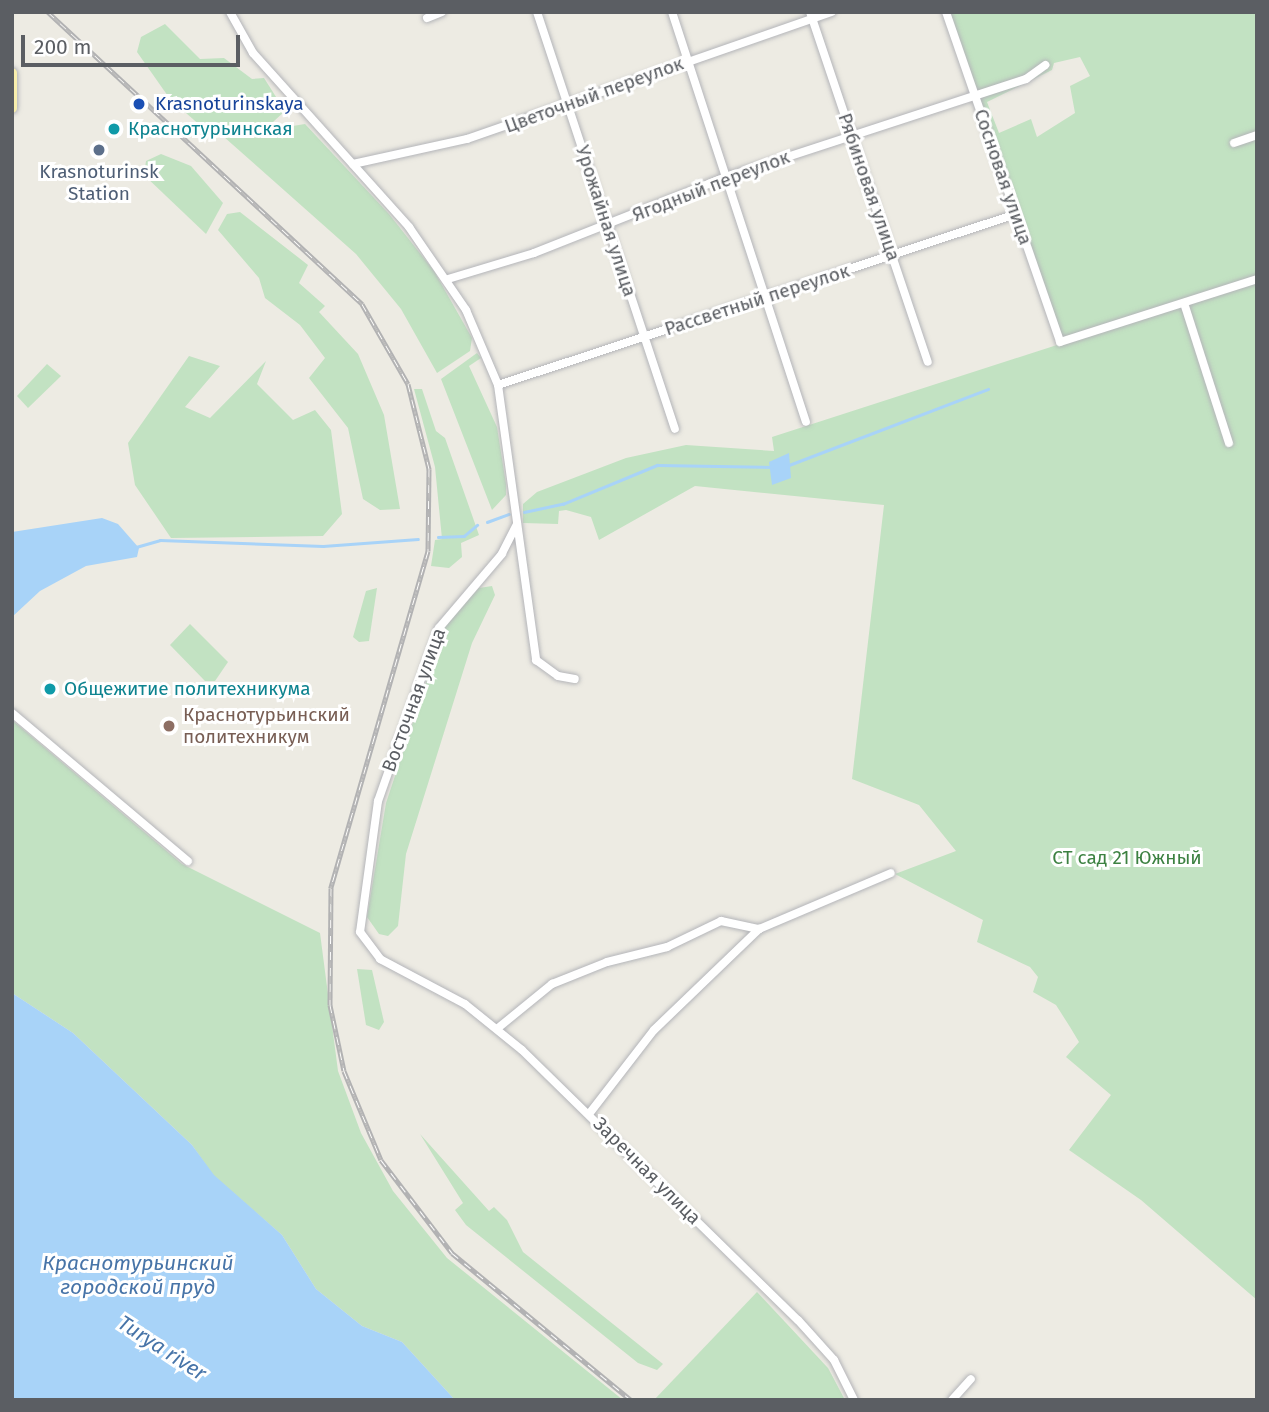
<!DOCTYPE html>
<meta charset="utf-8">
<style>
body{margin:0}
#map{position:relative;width:1269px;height:1412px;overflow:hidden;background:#edebe3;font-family:"Fira Sans",sans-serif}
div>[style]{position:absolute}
.green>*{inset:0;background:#c2e2c2}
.water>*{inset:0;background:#a8d3f8}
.stream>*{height:2.5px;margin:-1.25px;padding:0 1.25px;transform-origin:1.25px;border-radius:1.25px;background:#a8d3f8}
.roads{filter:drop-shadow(0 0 2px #b4b5b9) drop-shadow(0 0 2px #b4b5b9)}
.minor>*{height:8px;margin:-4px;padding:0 4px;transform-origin:4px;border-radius:4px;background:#fff}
.major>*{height:10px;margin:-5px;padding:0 5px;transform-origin:5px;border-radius:5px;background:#f8eead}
.rail>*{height:5px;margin-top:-2.5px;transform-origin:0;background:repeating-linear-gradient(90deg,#fff 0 8px,#b2b2b3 0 16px);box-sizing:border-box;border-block:2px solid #b2b2b3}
.dots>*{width:19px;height:19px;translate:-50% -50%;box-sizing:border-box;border:4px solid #fff;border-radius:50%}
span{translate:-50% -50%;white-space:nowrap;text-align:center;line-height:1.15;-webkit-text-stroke:6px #fff;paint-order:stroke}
.street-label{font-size:19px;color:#5b5e63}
.transit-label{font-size:19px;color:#164399}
.left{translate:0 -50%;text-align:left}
.culture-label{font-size:19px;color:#0d838f}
.service-label{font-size:19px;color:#4e5e75}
.education-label{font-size:19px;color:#785e54}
.park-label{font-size:19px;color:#3c8141}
.water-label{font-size:21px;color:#4774a8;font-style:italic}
.frame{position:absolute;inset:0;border:14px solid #5b5e63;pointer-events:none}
.scale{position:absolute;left:21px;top:35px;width:219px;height:32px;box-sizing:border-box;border:4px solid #5b5e63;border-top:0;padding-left:9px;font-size:21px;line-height:24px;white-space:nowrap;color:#5b5e63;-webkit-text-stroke:5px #fff;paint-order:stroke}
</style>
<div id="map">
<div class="green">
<div style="clip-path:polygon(evenodd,949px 12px,1257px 12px,1257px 1300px,1141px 1200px,1069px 1150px,1111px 1095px,1066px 1057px,1079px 1042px,1070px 1027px,1056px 1005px,1033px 992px,1038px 977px,1030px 967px,977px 942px,983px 920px,895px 874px,956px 851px,919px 805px,852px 779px,884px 505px,695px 486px,599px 540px,591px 517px,566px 510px,559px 511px,558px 524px,523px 523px,523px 504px,537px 492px,626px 458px,686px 445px,774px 451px,772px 437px,1057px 345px,1062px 336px,949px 12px,1080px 57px,1090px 76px,1070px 86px,1075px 113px,1037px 137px,1031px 119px,999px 133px,987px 102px,1052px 70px,1054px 63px,1080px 57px)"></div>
<div style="clip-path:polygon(165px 24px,200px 59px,224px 58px,252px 79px,264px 78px,285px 111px,273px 122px,280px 128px,305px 124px,389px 214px,434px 271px,472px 338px,470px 351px,437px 373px,401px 309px,356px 254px,215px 129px,210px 134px,170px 99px,137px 52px,141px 37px)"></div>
<div style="clip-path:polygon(161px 154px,191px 166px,223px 203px,206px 234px,144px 175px,146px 161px)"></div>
<div style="clip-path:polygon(240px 212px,308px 265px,299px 283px,325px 306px,319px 312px,358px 354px,384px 415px,400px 509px,380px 510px,363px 499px,348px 428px,309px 378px,325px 358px,300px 325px,265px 298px,259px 278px,218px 230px,227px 214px)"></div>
<div style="clip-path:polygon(477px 353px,481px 358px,469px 366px,497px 427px,506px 484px,506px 495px,492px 510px,441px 379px)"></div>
<div style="clip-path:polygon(189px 356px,220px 366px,185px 407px,210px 418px,266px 361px,257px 384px,293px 420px,315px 410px,331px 430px,342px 514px,323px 536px,171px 538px,135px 485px,128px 443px)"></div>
<div style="clip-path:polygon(47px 364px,61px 376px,28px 408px,17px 396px)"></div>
<div style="clip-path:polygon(414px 389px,422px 389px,436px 431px,445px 438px,479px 535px,461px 543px,462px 557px,449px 568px,431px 566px,435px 540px,442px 539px,435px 467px)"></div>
<div style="clip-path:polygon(492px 586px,495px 595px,472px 643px,406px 854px,398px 926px,388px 936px,379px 934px,367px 917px,386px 803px,446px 623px,479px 588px)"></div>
<div style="clip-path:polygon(377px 588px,369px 641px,359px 642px,353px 637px,366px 591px)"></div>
<div style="clip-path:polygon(190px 624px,228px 662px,215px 681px,205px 681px,170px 645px)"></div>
<div style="clip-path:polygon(12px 720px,182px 864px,320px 933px,338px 1071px,361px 1133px,393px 1191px,447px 1258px,623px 1400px,455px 1400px,402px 1342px,362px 1326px,316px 1289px,282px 1235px,213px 1175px,192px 1145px,73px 1033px,12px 993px)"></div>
<div style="clip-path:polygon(357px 969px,372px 970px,384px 1022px,379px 1030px,366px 1025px)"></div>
<div style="clip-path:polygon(420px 1134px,489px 1211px,494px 1207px,507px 1220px,523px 1252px,663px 1364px,657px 1370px,638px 1363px,466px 1225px,455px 1210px,463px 1203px)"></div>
<div style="clip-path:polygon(757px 1292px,828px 1368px,845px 1400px,654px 1400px)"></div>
</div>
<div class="water">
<div style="clip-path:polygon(789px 453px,791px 478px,772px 485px,769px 462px)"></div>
<div style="clip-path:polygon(102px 518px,118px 524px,139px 548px,137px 557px,86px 566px,40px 591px,12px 617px,12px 532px)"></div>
<div style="clip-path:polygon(12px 993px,73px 1033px,192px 1145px,214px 1175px,282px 1235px,316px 1289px,362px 1326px,402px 1342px,455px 1400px,12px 1400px)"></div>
</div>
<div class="stream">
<div style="left:789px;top:465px;width:213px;rotate:-20.9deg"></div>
<div style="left:524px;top:512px;width:40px;rotate:-12deg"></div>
<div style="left:563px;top:504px;width:102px;rotate:-22.5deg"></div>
<div style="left:657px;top:465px;width:115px;rotate:1deg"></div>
<div style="left:487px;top:522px;width:23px;rotate:-20deg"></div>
<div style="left:438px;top:537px;width:26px;rotate:-2deg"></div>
<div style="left:464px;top:536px;width:17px;rotate:-40deg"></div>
<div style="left:136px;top:547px;width:25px;rotate:-16deg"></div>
<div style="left:160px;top:540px;width:163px;rotate:2.1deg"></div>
<div style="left:323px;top:546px;width:95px;rotate:-4.2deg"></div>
</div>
<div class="roads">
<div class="minor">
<div style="left:230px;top:12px;width:47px;rotate:60.7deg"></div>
<div style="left:253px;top:53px;width:234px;rotate:48.1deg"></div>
<div style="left:409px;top:227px;width:101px;rotate:55.5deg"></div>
<div style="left:466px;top:310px;width:82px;rotate:66.9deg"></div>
<div style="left:498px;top:385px;width:278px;rotate:82.1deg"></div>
<div style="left:536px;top:660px;width:27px;rotate:36deg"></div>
<div style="left:558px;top:676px;width:17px;rotate:10deg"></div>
<div style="left:537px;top:12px;width:439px;rotate:71.7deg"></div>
<div style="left:672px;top:12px;width:431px;rotate:71.9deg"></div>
<div style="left:810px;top:12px;width:369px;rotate:71.4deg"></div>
<div style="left:946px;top:12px;width:349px;rotate:70.9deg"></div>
<div style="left:1060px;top:342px;width:207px;rotate:-17.7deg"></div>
<div style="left:427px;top:18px;width:16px;rotate:-22deg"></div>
<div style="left:1234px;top:143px;width:24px;rotate:-19deg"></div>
<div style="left:353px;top:164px;width:117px;rotate:-12.4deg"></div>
<div style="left:467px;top:139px;width:386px;rotate:-19.2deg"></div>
<div style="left:448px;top:279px;width:90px;rotate:-16.8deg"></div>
<div style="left:534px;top:253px;width:206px;rotate:-21.6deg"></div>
<div style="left:726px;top:177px;width:316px;rotate:-18.1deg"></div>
<div style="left:1026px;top:79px;width:24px;rotate:-36deg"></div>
<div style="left:1184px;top:303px;width:147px;rotate:72.2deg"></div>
<div style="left:498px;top:385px;width:545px;rotate:-18.27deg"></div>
<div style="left:517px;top:524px;width:34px;rotate:117deg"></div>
<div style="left:502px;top:554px;width:97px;rotate:130.4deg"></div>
<div style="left:439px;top:628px;width:183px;rotate:109.4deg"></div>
<div style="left:378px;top:801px;width:132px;rotate:97.8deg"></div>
<div style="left:360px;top:932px;width:34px;rotate:53deg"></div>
<div style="left:380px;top:959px;width:96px;rotate:27.9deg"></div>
<div style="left:465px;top:1004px;width:73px;rotate:38.9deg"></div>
<div style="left:522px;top:1050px;width:386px;rotate:44.4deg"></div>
<div style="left:798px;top:1320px;width:54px;rotate:48deg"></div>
<div style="left:834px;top:1360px;width:45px;rotate:63.4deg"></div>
<div style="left:12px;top:713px;width:230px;rotate:40.1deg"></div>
<div style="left:498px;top:1028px;width:70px;rotate:-39.2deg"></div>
<div style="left:552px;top:984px;width:59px;rotate:-21.8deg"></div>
<div style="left:607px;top:962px;width:62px;rotate:-14deg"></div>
<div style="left:667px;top:947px;width:60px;rotate:-25.7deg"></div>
<div style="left:721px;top:921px;width:39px;rotate:12deg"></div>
<div style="left:589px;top:1114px;width:106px;rotate:-52.3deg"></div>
<div style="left:654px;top:1030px;width:146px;rotate:-43.9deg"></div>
<div style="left:759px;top:929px;width:143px;rotate:-23deg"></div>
<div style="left:952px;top:1400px;width:28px;rotate:-48deg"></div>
</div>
<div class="major">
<div style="left:12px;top:73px;width:35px;rotate:90deg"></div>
</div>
</div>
<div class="rail">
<div style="left:48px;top:12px;width:429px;rotate:42.9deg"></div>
<div style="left:362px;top:304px;width:92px;rotate:60.1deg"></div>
<div style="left:408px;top:384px;width:88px;rotate:76.1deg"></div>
<div style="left:429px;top:469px;width:82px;rotate:90.7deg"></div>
<div style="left:428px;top:551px;width:351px;rotate:106.1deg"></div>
<div style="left:331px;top:888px;width:117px;rotate:90.5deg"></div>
<div style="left:330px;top:1005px;width:67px;rotate:78deg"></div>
<div style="left:344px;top:1071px;width:96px;rotate:67.4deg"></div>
<div style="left:381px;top:1160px;width:117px;rotate:52.6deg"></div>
<div style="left:452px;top:1253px;width:232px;rotate:39.4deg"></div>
</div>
<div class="dots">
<div style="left:139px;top:104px;background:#1a4fb4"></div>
<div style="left:114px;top:129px;background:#0f9aa8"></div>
<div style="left:99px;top:150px;background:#5c6f8a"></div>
<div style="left:50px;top:689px;background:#0f9aa8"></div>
<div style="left:169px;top:726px;background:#8d6e63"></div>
</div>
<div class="street-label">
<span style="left:594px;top:95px;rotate:-20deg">Цветочный переулок</span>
<span style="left:1003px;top:177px;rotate:71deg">Сосновая улица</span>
<span style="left:711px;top:186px;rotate:-21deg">Ягодный переулок</span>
<span style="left:869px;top:187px;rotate:71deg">Рябиновая улица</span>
<span style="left:606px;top:221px;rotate:72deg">Урожайная улица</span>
<span style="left:757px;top:300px;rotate:-18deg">Рассветный переулок</span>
<span style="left:414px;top:700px;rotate:-70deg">Восточная улица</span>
<span style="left:647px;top:1171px;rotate:45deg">Заречная улица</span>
</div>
<div class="transit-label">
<span class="left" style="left:155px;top:104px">Krasnoturinskaya</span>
</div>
<div class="culture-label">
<span class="left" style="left:128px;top:129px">Краснотурьинская</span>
<span class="left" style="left:64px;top:689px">Общежитие политехникума</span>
</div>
<div class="service-label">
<span style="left:99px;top:183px">Krasnoturinsk<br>Station</span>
</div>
<div class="education-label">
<span class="left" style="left:183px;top:726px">Краснотурьинский<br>политехникум</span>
</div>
<div class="park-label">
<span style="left:1127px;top:858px">СТ сад 21 Южный</span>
</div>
<div class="water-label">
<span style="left:138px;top:1275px">Краснотурьинский<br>городской пруд</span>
<span style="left:162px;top:1348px;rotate:33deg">Turya river</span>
</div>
<div class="frame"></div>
<div class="scale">200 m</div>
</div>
